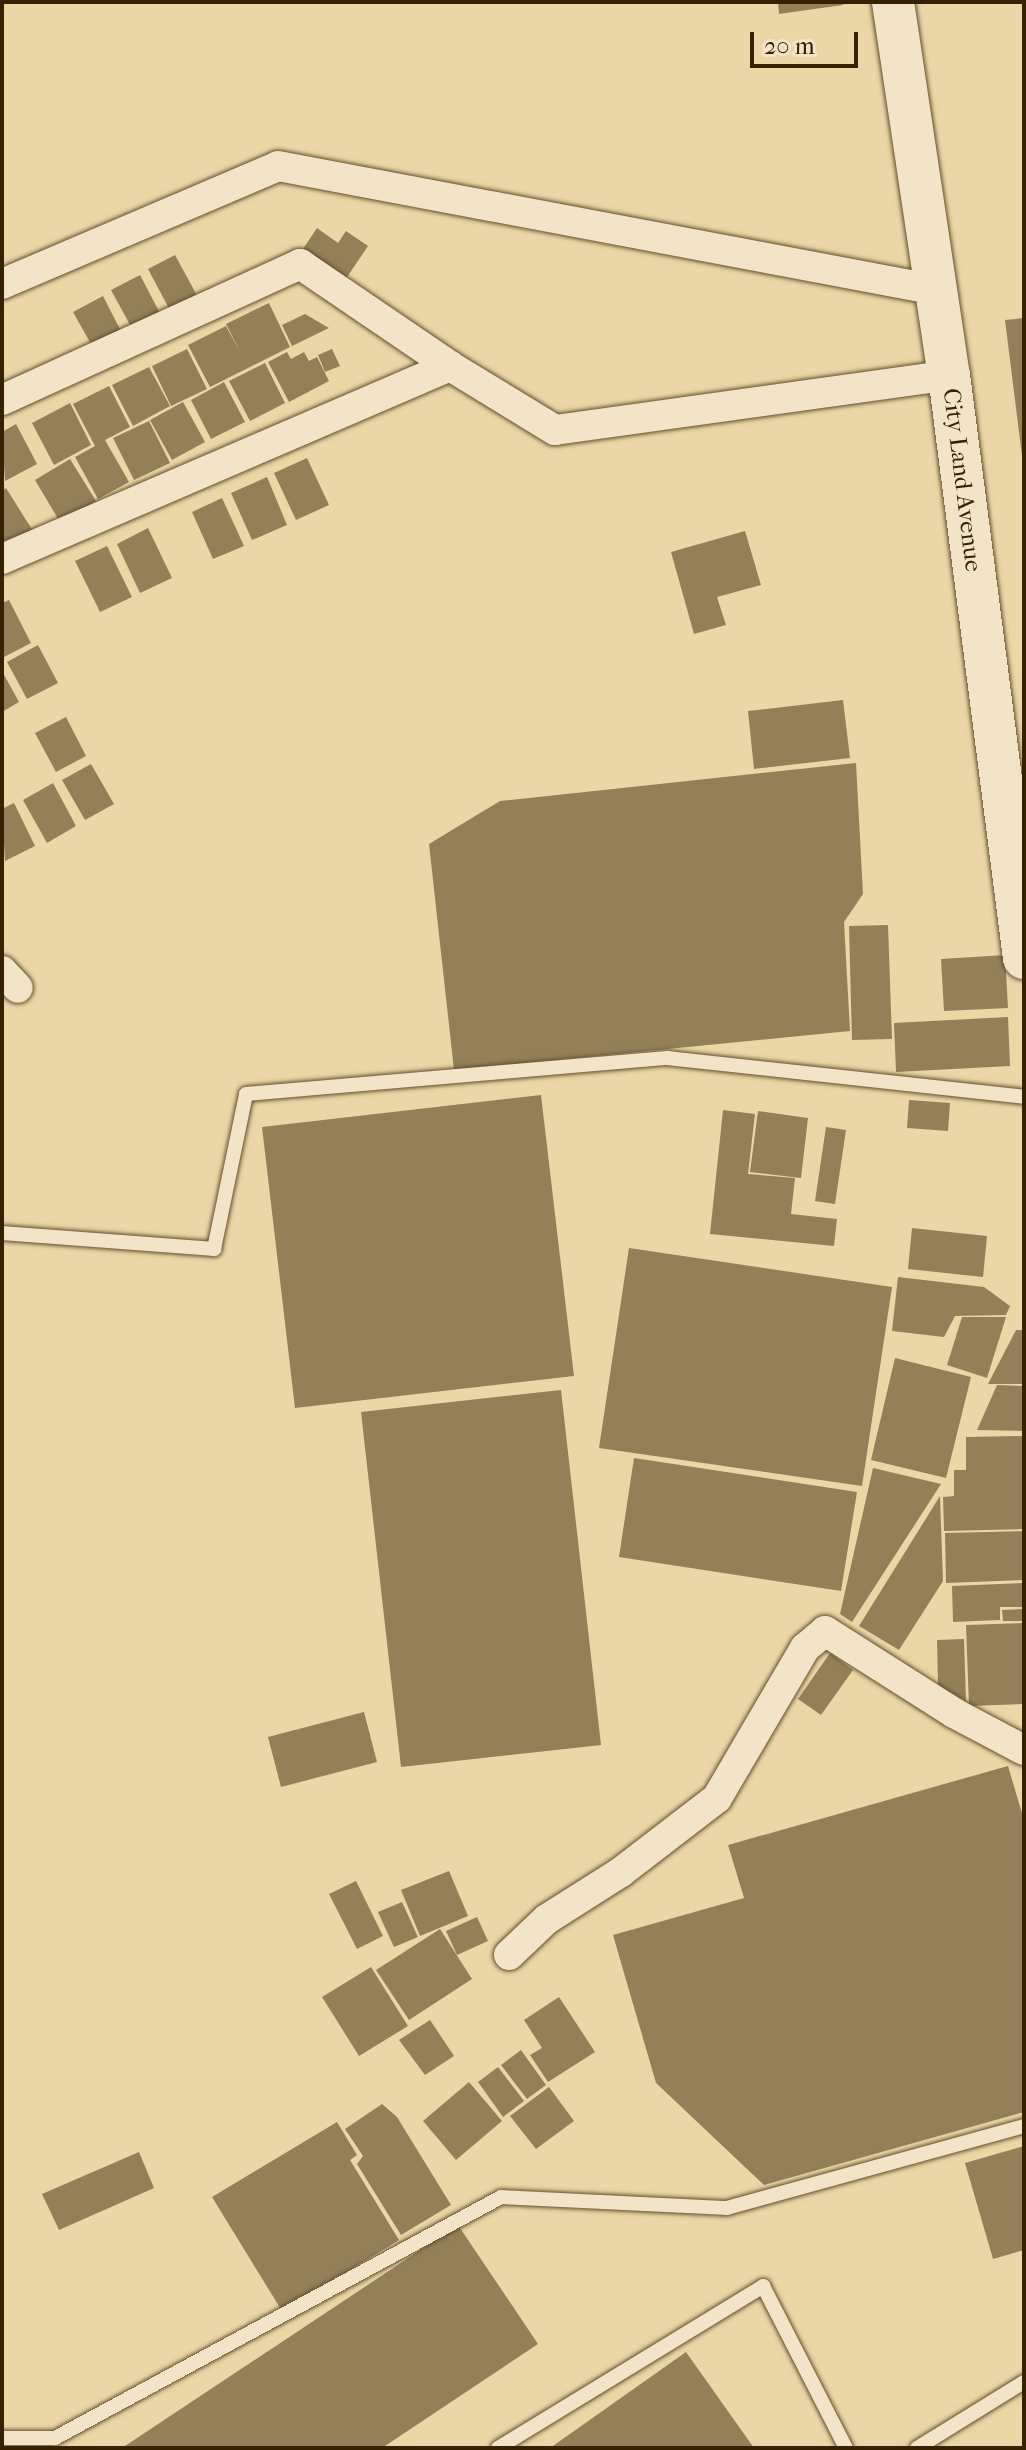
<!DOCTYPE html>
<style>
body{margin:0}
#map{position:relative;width:1026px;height:2450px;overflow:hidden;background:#ebd6a7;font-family:"IM FELL French Canon",serif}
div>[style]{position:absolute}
.building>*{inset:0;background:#948058}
.roads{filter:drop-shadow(0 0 2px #634f2c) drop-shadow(0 0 2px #634f2c)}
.lane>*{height:14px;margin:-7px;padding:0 7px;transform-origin:7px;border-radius:7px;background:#f2e4c6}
.street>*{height:30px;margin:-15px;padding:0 15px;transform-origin:15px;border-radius:15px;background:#f2e4c6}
.secondary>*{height:42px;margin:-21px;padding:0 21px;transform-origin:21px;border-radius:21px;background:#f2e4c6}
span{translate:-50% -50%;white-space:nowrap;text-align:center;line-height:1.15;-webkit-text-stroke:7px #f2e4c6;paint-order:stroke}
.street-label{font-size:24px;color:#362203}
.frame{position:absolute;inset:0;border:4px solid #362203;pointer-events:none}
.scale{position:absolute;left:750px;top:32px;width:108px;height:36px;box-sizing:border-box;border:4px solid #362203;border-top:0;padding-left:10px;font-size:24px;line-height:28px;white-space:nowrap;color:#362203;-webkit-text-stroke:6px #f2e4c6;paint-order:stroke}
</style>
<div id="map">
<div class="building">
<div style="clip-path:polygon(778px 2px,843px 2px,843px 5px,779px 14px)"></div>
<div style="clip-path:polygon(317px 228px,338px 243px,346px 231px,368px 246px,341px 286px,297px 258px)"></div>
<div style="clip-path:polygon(175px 255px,200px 301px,173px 316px,148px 269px)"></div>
<div style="clip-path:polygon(140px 275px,163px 319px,135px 334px,111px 290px)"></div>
<div style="clip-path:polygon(103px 296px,124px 337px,96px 353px,73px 312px)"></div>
<div style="clip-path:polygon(269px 303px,290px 347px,210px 387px,188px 345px,226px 326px,241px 354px,226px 324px)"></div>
<div style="clip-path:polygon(305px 314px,329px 328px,292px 346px,282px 325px)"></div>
<div style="clip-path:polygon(1024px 318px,1024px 456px,1022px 456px,1005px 320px)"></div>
<div style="clip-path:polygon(187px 349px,207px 389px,171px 406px,152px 366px)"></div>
<div style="clip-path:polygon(332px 349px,340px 366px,325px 372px,318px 355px)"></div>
<div style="clip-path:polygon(287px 352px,291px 359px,304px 352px,309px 361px,317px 357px,329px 381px,289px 402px,268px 362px)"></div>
<div style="clip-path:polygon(265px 363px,285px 403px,250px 421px,229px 381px)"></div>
<div style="clip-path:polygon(149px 367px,170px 406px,133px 426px,112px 385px)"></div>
<div style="clip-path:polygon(224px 382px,245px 422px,211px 439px,191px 400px)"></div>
<div style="clip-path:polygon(109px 386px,130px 427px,105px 440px,129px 482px,98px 499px,75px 457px,95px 446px,73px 404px)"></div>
<div style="clip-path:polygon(183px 402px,205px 442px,172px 460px,150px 420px)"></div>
<div style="clip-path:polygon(70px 403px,91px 445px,54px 465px,32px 423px)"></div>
<div style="clip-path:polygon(149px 421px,170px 463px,134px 480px,113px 438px)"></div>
<div style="clip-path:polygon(16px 424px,37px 464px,5px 481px,2px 432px)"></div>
<div style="clip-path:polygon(307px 458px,329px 505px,296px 520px,274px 473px)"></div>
<div style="clip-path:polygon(70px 459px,96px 501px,60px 522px,35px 480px)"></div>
<div style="clip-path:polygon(267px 477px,287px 525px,252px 540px,231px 493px)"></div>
<div style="clip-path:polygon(6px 488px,33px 531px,2px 546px,2px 491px)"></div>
<div style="clip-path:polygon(222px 498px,244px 546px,213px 559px,192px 512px)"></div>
<div style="clip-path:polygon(148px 528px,172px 578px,140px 593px,117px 544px)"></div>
<div style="clip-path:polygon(745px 531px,761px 585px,717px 597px,726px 625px,694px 634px,671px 552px)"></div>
<div style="clip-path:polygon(107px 546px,132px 597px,100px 612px,75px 561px)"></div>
<div style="clip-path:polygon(9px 600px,31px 643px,4px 657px,2px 603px)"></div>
<div style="clip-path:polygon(38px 645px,58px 683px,27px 699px,7px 662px)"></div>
<div style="clip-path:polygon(2px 671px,19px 702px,2px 712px)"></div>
<div style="clip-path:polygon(843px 700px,850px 758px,754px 769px,748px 711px)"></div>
<div style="clip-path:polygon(66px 717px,86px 756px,56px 772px,35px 733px)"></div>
<div style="clip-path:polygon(856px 763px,863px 894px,844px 922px,850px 1031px,454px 1070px,429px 844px,500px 801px)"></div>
<div style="clip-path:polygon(91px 764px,114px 804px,85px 820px,62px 780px)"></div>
<div style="clip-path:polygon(53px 783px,76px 826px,47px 843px,23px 800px)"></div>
<div style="clip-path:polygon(14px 803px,35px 846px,5px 861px,2px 809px)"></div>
<div style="clip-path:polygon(888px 925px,892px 1039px,852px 1040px,849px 926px)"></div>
<div style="clip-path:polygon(1005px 955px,1008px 1008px,944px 1011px,941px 959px)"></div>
<div style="clip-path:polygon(1008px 1017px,1010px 1066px,896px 1072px,894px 1023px)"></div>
<div style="clip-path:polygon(541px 1095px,574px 1376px,295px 1408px,262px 1127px)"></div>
<div style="clip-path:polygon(909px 1100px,950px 1103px,948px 1131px,907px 1128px)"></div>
<div style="clip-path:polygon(723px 1110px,755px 1114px,748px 1174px,795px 1178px,791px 1214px,837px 1219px,834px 1246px,710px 1234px)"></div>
<div style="clip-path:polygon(758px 1111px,808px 1118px,801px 1178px,750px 1172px)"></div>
<div style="clip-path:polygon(826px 1127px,846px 1130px,835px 1204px,815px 1201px)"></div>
<div style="clip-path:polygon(912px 1228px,987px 1236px,983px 1277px,908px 1269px)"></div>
<div style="clip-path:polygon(629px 1248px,892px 1287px,862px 1486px,599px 1448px)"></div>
<div style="clip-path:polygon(898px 1277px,984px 1287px,1010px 1306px,1006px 1315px,955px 1316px,944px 1337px,892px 1331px)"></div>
<div style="clip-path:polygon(962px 1317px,1006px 1317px,987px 1378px,947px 1365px)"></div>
<div style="clip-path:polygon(1016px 1330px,1024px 1330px,1024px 1384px,988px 1384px)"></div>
<div style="clip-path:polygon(895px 1358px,971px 1377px,946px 1478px,871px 1460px)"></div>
<div style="clip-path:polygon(997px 1385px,1024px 1386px,1024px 1431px,977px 1430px)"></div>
<div style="clip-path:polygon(561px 1390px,601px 1745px,401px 1767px,361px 1412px)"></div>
<div style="clip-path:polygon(1024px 1436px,1024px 1529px,944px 1531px,943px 1497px,954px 1496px,954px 1470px,966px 1470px,966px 1437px)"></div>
<div style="clip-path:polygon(634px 1458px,857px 1492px,841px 1591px,619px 1557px)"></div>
<div style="clip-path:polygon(873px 1468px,941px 1484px,852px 1622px,840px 1614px)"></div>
<div style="clip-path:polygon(940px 1496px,943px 1581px,899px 1650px,859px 1626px)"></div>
<div style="clip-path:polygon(1024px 1531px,1024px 1580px,946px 1583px,945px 1533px)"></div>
<div style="clip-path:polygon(1024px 1583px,1024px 1607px,1000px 1607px,1000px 1620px,953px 1622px,952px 1586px)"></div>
<div style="clip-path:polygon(1024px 1609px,1024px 1621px,1003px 1621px,1002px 1610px)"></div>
<div style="clip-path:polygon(1024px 1623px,1024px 1704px,969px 1706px,966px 1625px)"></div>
<div style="clip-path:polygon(964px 1639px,966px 1701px,938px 1686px,937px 1640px)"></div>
<div style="clip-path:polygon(830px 1653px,853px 1670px,821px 1715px,798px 1699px)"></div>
<div style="clip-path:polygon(364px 1712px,377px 1762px,281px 1787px,268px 1737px)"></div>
<div style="clip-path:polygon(1008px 1766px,1024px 1820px,1024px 2112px,764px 2185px,656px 2083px,613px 1935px,744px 1898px,728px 1845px)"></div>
<div style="clip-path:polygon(449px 1871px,468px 1916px,420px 1936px,401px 1890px)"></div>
<div style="clip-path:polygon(356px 1881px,383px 1936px,357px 1949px,329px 1894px)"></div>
<div style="clip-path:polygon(402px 1902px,418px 1937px,394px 1947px,378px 1912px)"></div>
<div style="clip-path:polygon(477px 1917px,488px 1941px,457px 1955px,446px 1931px)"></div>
<div style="clip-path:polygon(440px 1929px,472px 1979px,409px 2020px,376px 1970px)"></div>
<div style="clip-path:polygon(371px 1967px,408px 2026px,359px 2056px,322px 1997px)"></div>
<div style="clip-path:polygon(559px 1997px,595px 2052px,548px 2082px,530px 2055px,542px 2048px,524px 2020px)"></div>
<div style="clip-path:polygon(430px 2020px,454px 2056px,425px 2075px,399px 2040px)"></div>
<div style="clip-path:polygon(521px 2050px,546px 2085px,527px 2099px,501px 2065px)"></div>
<div style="clip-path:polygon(498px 2067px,524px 2101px,503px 2117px,478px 2082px)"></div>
<div style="clip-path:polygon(469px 2082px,502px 2121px,456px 2160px,423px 2121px)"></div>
<div style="clip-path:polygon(549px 2087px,574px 2121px,536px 2149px,510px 2116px)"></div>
<div style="clip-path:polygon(382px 2104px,397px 2117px,451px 2205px,401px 2235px,357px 2164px,363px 2156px,345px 2129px)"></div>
<div style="clip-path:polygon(337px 2122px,357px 2155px,350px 2160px,399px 2240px,282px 2311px,212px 2197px)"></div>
<div style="clip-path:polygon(1024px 2146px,1024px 2250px,993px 2259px,965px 2163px)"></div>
<div style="clip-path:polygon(139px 2152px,154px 2188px,59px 2230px,42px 2194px)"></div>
<div style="clip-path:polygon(458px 2225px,538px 2344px,382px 2448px,122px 2448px)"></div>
<div style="clip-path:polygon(686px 2352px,754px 2448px,550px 2448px)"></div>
</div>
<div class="roads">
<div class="lane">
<div style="left:2px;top:1233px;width:213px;rotate:4.3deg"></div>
<div style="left:214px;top:1249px;width:158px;rotate:-78.3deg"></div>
<div style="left:246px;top:1094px;width:423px;rotate:-4.9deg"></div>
<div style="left:667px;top:1058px;width:359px;rotate:6.2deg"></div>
<div style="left:2px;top:2438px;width:53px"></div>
<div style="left:55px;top:2438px;width:507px;rotate:-28.38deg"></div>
<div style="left:501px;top:2197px;width:226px;rotate:2.8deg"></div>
<div style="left:727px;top:2208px;width:308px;rotate:-15.4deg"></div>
<div style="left:498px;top:2448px;width:311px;rotate:-31.4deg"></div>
<div style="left:763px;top:2286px;width:182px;rotate:62.9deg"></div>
<div style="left:917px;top:2448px;width:126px;rotate:-31.7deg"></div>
</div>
<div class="street">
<div style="left:2px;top:284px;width:300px;rotate:-23.1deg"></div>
<div style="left:278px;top:166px;width:670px;rotate:10.67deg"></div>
<div style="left:2px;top:400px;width:328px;rotate:-24.5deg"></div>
<div style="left:300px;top:264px;width:181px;rotate:34.2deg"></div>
<div style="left:2px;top:559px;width:488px;rotate:-23.3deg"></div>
<div style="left:450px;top:366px;width:123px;rotate:31.4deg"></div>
<div style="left:555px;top:430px;width:398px;rotate:-7.9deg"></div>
<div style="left:2px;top:971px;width:23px;rotate:47deg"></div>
<div style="left:509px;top:1955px;width:52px;rotate:-43.5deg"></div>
<div style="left:547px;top:1919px;width:88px;rotate:-32.4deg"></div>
<div style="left:621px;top:1872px;width:121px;rotate:-37.6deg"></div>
<div style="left:717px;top:1798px;width:174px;rotate:-59.6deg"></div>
<div style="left:805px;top:1648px;width:26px;rotate:-40deg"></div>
<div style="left:825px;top:1631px;width:153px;rotate:32.4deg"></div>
<div style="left:954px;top:1713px;width:79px;rotate:27.9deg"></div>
</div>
<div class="secondary">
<div style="left:893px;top:2px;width:377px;rotate:81.5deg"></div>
<div style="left:949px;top:375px;width:588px;rotate:82.67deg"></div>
</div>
</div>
<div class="street-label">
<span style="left:962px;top:480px;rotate:83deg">City Land Avenue</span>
</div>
<div class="frame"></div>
<div class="scale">20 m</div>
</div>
